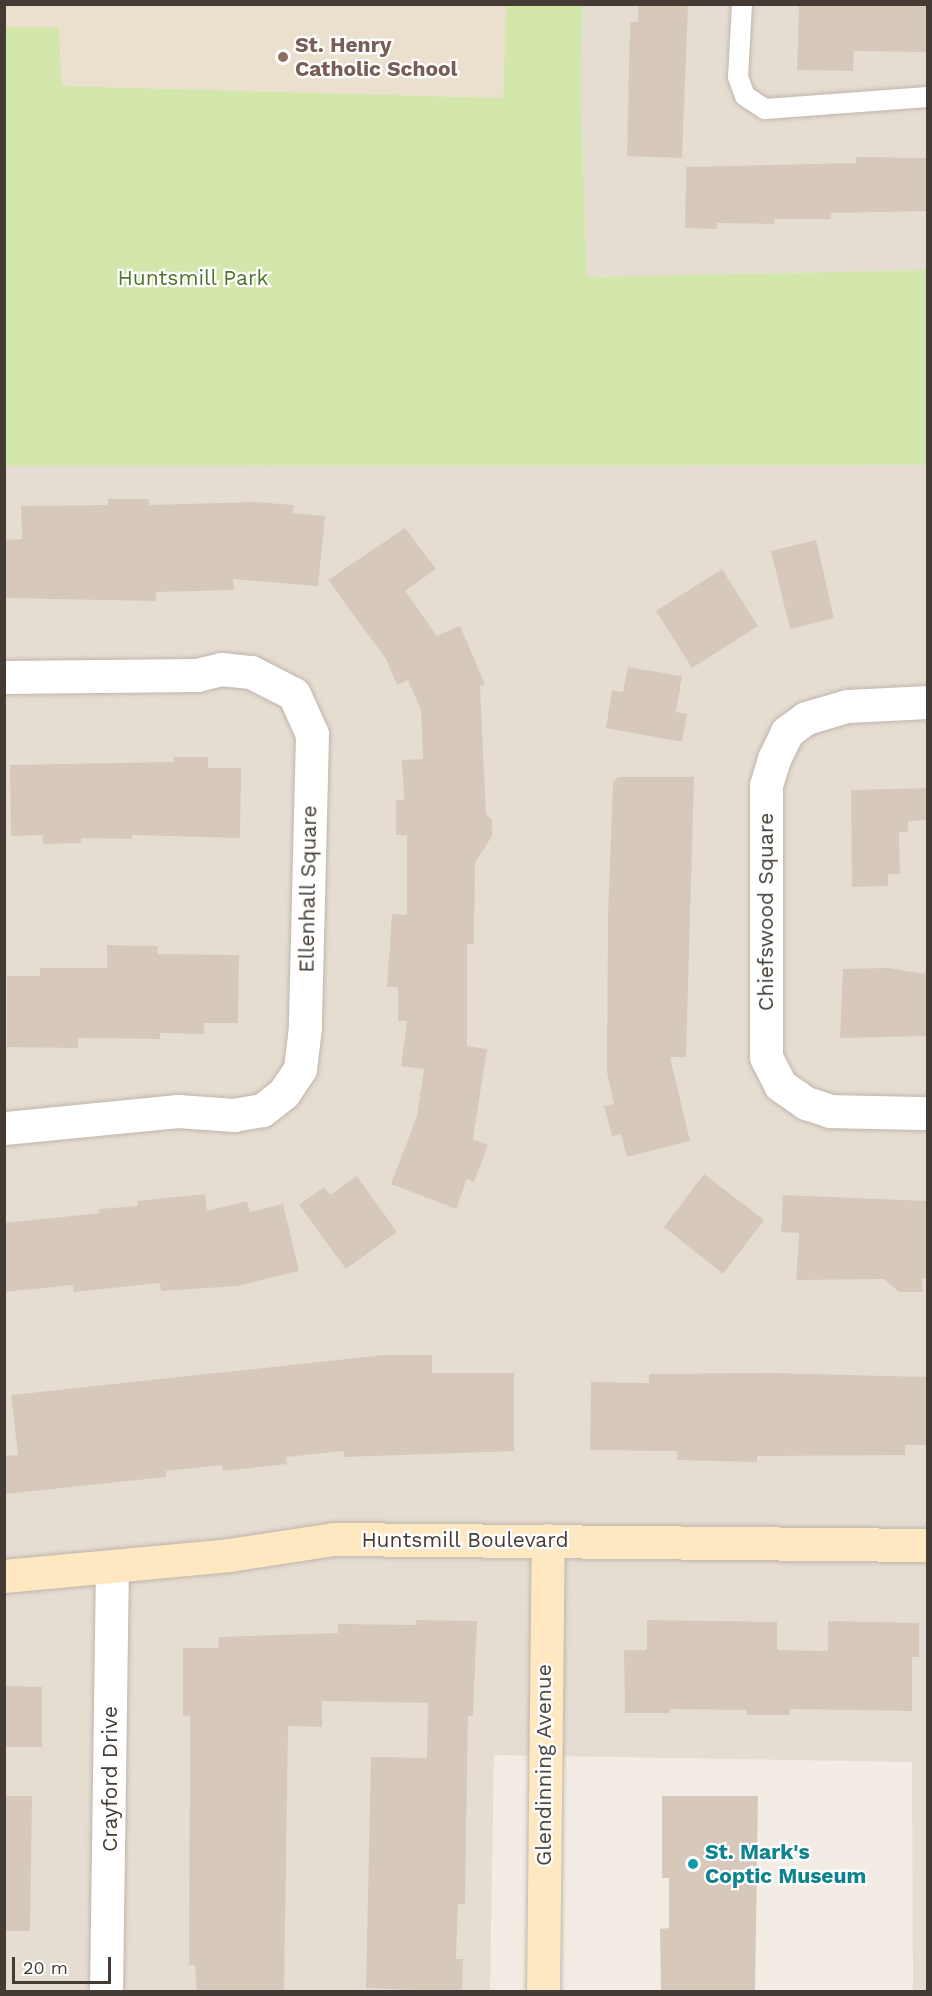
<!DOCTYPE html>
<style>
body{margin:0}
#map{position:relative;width:932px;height:1996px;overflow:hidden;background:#f2ece4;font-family:"Work Sans",sans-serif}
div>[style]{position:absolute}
.residential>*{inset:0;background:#e6ddd2}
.education>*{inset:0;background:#ebdfce}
.green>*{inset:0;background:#d3e6ac}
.building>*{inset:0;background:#d6c9bc}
.roads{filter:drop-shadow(0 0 2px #c0b5aa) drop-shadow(0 0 2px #c0b5aa)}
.lane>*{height:20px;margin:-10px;padding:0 10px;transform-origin:10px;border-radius:10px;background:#fff}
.street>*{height:33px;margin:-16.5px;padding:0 16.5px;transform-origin:16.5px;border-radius:16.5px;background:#fff}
.secondary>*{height:33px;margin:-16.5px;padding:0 16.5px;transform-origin:16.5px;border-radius:16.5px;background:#fee8c2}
.dots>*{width:16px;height:16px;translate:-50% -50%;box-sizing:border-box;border:3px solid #fff;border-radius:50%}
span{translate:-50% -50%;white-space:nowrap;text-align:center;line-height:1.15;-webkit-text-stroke:4.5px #fff;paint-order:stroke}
.education-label{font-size:21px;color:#785e54;font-weight:700}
.left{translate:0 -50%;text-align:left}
.park-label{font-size:21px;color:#4f7528}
.street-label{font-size:21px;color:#443c34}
.culture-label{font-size:21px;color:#0d838f;font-weight:700}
.frame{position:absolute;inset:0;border:6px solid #443c34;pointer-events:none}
.scale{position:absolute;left:12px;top:1957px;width:99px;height:27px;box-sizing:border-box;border:3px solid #443c34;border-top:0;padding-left:8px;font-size:18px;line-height:21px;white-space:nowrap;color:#443c34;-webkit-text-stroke:4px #fff;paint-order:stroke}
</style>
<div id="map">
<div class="residential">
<div style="clip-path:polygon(583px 5px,927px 5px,927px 270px,587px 277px,581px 91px)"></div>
<div style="clip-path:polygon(927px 465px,927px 1991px,913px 1991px,912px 1762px,494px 1755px,490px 1991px,5px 1991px,4px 466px)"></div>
</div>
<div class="education">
<div style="clip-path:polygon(5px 4px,506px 5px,503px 98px,62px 86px,59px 27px,5px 27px)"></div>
</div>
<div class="green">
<div style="clip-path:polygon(506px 5px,583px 5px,581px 91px,587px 277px,927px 270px,927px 465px,5px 466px,5px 27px,59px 27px,62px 86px,503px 98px)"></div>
</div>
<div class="building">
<div style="clip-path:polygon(638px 4px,688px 4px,682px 158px,627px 156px,630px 22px,638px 22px)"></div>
<div style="clip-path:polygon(799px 4px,927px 4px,927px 52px,854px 51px,853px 71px,797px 70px)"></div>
<div style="clip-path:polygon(856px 157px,927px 158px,927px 211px,831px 213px,831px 219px,774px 219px,774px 224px,717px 223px,717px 229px,685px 228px,686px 167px,856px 163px)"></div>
<div style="clip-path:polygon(108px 499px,149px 499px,149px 505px,254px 502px,294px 505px,293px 513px,325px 516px,318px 586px,233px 579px,234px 590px,156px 592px,156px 601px,4px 598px,4px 540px,22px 539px,21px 506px,108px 505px)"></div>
<div style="clip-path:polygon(405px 528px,436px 569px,405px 591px,437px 636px,460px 626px,485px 684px,480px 686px,486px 814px,492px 820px,492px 836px,475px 863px,474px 944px,467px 944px,467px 1046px,487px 1049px,473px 1139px,488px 1145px,474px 1182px,467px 1179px,456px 1209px,391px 1184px,417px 1116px,424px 1069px,401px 1066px,407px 1021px,398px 1021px,398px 987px,387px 987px,392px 914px,407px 915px,407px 835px,396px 835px,396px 800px,404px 800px,402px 760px,423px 759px,421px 710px,408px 680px,397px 685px,386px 659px,328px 580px)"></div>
<div style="clip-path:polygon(816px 540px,834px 618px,790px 629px,771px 551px)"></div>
<div style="clip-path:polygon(722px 569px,758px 626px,692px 668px,656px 611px)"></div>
<div style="clip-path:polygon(628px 667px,682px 676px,676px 712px,687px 714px,682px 742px,606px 728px,612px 690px,623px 692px)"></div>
<div style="clip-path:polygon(174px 757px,208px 757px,208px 768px,241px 768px,240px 838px,132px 835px,132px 839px,81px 838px,81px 843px,43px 844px,43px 835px,11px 836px,10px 765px,174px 762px)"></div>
<div style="clip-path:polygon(618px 777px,694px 777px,686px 1057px,670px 1057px,690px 1141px,627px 1157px,621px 1134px,612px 1136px,604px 1106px,614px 1104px,607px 1072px,608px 917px,613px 782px)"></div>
<div style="clip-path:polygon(927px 788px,927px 820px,908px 821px,908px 832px,899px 832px,900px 874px,888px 874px,888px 886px,852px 887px,851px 790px)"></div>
<div style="clip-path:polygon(107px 945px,158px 946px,157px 954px,239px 955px,238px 1023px,204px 1023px,204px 1034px,160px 1033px,160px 1039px,78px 1038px,78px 1048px,7px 1047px,7px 976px,40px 976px,40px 968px,107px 968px)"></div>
<div style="clip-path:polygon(888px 968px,927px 974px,927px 1036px,840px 1038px,843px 969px)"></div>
<div style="clip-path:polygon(704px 1174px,764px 1220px,723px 1274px,664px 1227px)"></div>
<div style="clip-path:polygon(357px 1176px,397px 1232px,346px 1269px,299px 1205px,324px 1187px,330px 1195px)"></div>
<div style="clip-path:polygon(205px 1194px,207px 1211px,247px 1201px,250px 1212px,283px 1204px,299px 1271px,238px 1286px,161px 1291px,160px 1283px,74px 1292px,73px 1285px,4px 1292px,4px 1223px,100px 1213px,99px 1209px,138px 1206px,137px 1201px)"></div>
<div style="clip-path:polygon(783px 1195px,927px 1201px,927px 1278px,922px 1278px,923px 1292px,899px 1292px,884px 1279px,796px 1280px,799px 1233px,781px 1232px)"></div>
<div style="clip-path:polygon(384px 1355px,432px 1355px,432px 1373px,514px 1373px,514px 1451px,344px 1457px,344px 1451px,286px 1457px,287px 1464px,223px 1471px,222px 1465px,166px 1471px,166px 1477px,4px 1494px,4px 1456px,18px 1455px,11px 1395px)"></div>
<div style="clip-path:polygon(771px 1373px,927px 1377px,927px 1445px,905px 1445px,905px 1455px,757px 1456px,757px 1462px,677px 1460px,677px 1451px,590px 1450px,591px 1382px,649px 1383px,649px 1374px)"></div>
<div style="clip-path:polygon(416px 1620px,477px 1621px,473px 1716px,468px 1716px,465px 1904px,458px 1904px,456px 1959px,463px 1959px,462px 1992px,366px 1988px,371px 1757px,427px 1758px,428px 1703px,322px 1701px,322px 1727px,288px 1726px,284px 1992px,197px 1992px,195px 1965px,189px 1965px,190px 1716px,183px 1716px,183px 1648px,218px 1648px,219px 1637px,338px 1633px,338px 1624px,416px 1625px)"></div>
<div style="clip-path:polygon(647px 1620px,777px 1622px,777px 1650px,828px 1651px,828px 1621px,919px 1623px,919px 1657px,912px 1657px,912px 1711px,790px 1709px,790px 1715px,747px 1715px,747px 1710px,670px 1709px,670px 1713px,625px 1713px,624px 1650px,647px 1650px)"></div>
<div style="clip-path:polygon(4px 1686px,42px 1687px,42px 1747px,4px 1747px)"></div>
<div style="clip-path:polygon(4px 1796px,32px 1796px,30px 1931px,4px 1931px)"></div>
<div style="clip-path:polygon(662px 1796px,758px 1796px,755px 1992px,661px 1992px,660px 1929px,669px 1928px,669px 1878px,662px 1878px)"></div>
</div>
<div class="roads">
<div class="lane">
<div style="left:742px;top:4px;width:73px;rotate:93.1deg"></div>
<div style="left:738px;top:77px;width:20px;rotate:70deg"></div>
<div style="left:745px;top:96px;width:24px;rotate:33deg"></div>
<div style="left:765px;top:109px;width:163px;rotate:-4.2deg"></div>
</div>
<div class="street">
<div style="left:4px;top:677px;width:193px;rotate:-0.6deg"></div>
<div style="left:197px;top:675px;width:25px;rotate:-14deg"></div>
<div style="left:221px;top:669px;width:30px;rotate:6deg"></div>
<div style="left:251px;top:672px;width:48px;rotate:27.1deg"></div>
<div style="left:294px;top:694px;width:44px;rotate:65.8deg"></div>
<div style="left:312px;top:734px;width:293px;rotate:91.4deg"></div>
<div style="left:305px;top:1027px;width:42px;rotate:96.8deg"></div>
<div style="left:300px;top:1069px;width:29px;rotate:124deg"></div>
<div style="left:284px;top:1093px;width:28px;rotate:142deg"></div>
<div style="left:262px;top:1110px;width:28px;rotate:170deg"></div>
<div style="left:234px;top:1115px;width:56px;rotate:-175.9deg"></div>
<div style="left:178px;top:1111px;width:175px;rotate:174.4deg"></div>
<div style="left:928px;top:702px;width:81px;rotate:177.2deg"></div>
<div style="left:847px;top:706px;width:43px;rotate:163.7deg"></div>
<div style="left:806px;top:718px;width:24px;rotate:144deg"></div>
<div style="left:787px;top:732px;width:30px;rotate:116deg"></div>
<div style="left:774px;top:759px;width:28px;rotate:107deg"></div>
<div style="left:766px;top:786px;width:271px;rotate:90deg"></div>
<div style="left:766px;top:1057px;width:31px;rotate:63deg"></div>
<div style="left:780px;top:1085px;width:32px;rotate:35deg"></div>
<div style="left:806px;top:1103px;width:25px;rotate:18deg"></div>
<div style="left:830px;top:1111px;width:98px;rotate:1.2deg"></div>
<div style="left:106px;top:1992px;width:426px;rotate:-89.2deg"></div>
</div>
<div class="secondary">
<div style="left:4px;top:1576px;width:226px;rotate:-5.3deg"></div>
<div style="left:229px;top:1555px;width:106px;rotate:-8.7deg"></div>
<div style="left:334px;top:1539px;width:594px;rotate:0.58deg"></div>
<div style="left:543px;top:1992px;width:452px;rotate:-89.4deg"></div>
</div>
</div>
<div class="dots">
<div style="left:283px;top:57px;background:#8d6e63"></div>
<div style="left:693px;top:1864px;background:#0f9aa8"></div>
</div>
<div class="education-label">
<span class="left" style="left:295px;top:57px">St. Henry<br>Catholic School</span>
</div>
<div class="park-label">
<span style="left:193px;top:278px">Huntsmill Park</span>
</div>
<div class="street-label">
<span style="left:308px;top:889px;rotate:-89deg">Ellenhall Square</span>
<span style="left:766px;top:912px;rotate:-90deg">Chiefswood Square</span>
<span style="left:465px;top:1540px">Huntsmill Boulevard</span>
<span style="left:544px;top:1765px;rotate:-90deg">Glendinning Avenue</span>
<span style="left:110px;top:1779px;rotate:-90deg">Crayford Drive</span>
</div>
<div class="culture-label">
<span class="left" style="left:705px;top:1864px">St. Mark's<br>Coptic Museum</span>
</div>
<div class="frame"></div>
<div class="scale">20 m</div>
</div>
